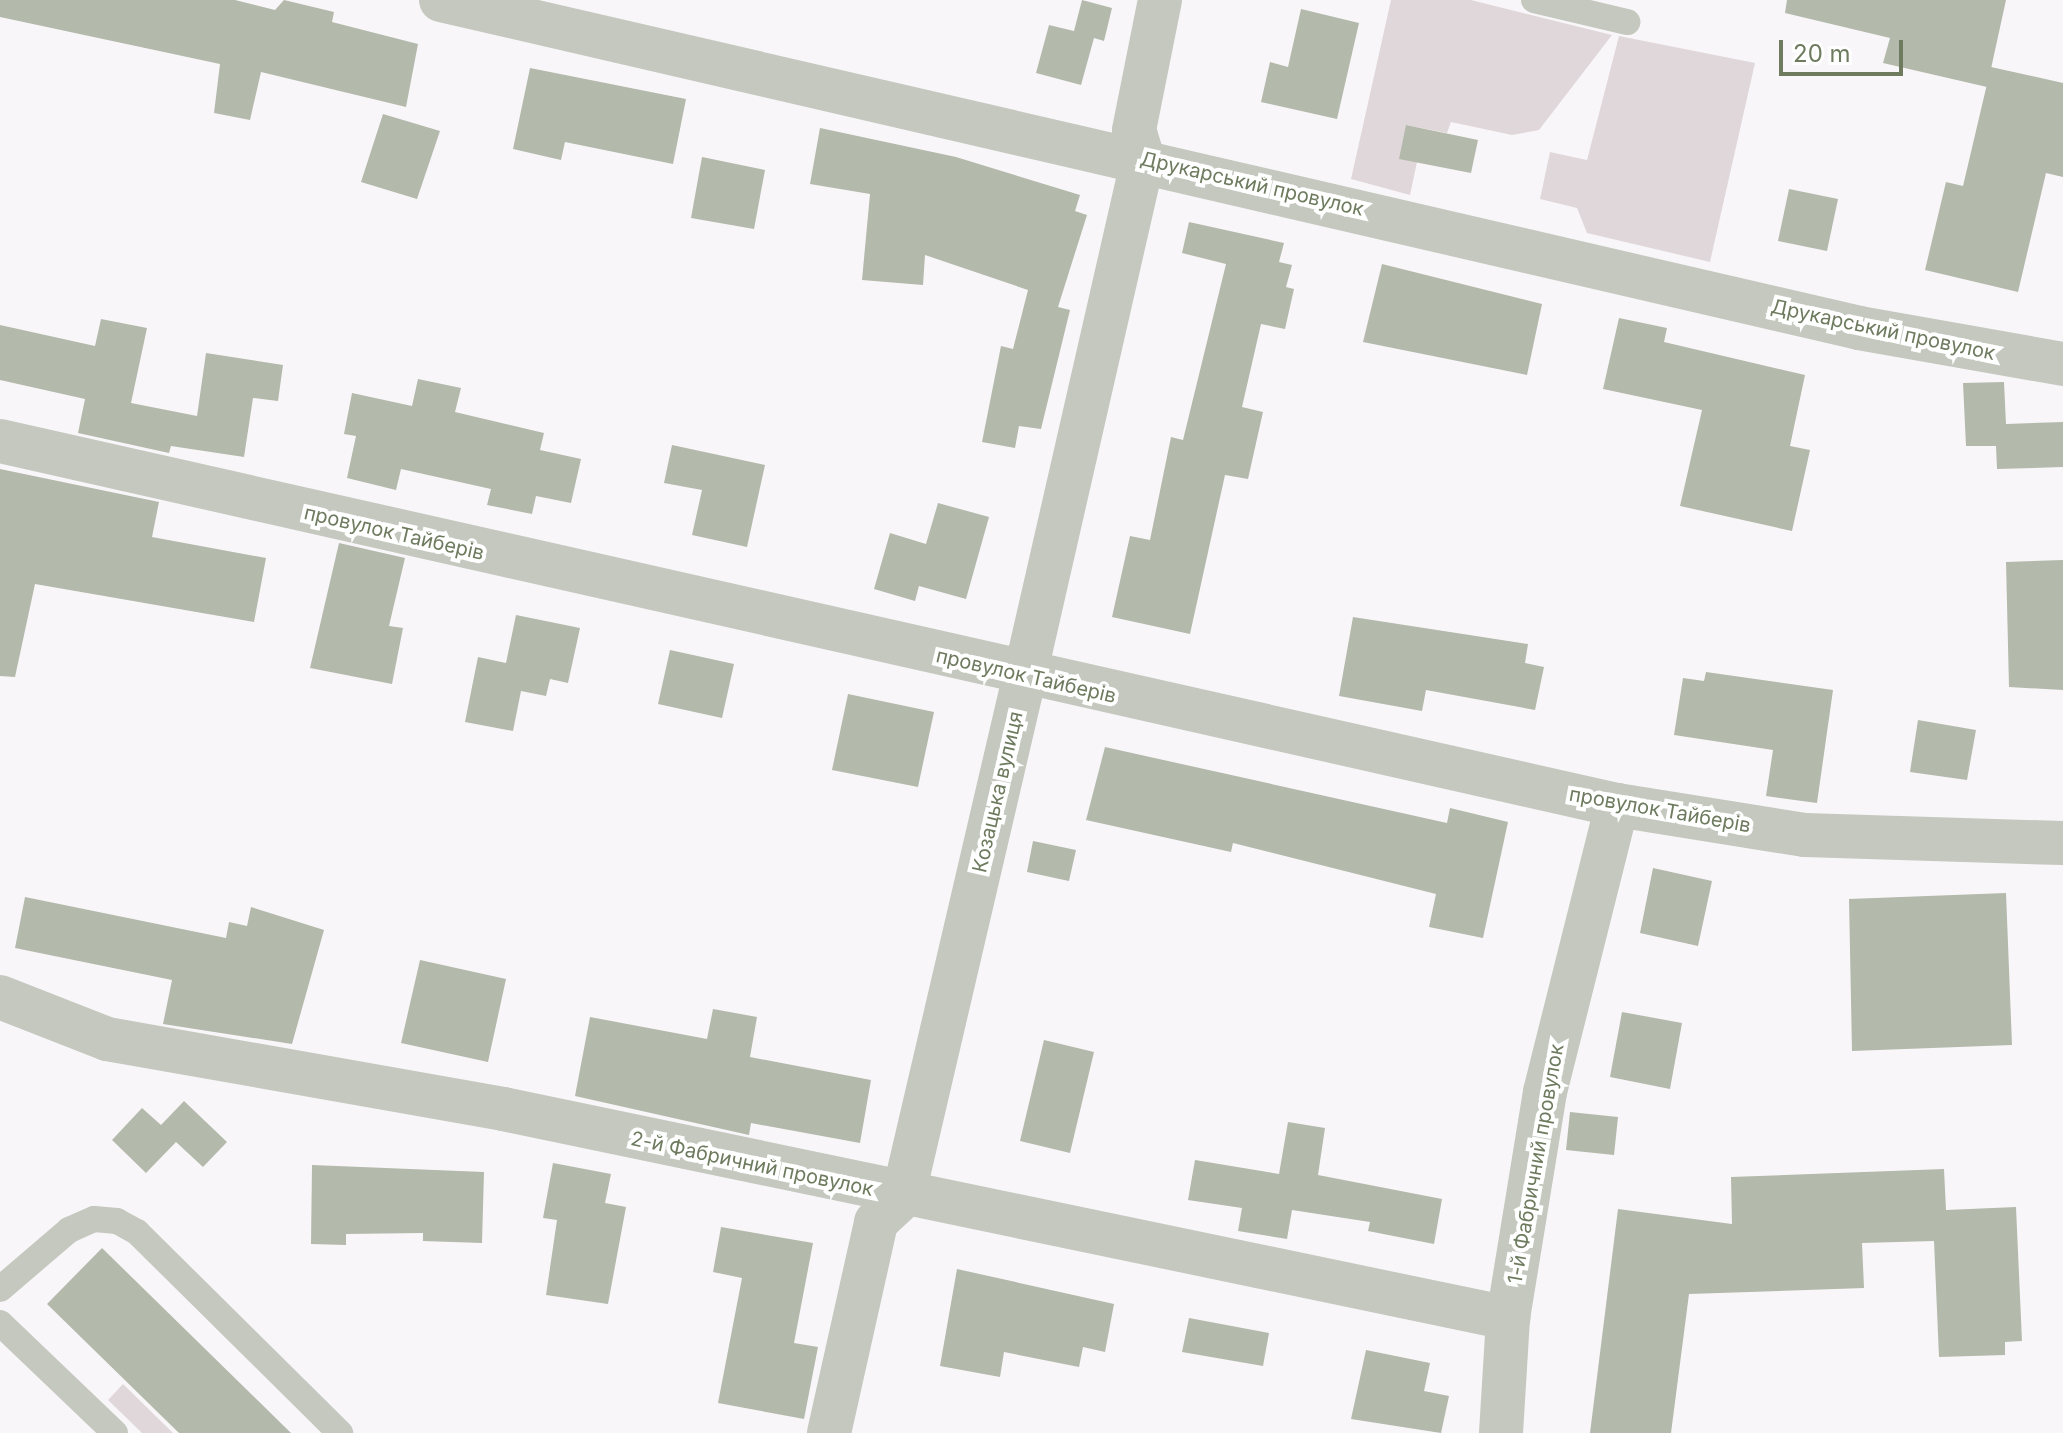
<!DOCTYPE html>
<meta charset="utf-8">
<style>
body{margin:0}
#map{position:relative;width:2063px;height:1433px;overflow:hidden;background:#f9f6f9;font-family:Inter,sans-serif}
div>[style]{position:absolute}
.green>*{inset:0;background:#e0d7da}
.building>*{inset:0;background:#b3b9ab}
.lane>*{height:26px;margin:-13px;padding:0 13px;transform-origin:13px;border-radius:13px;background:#c4c8bf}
.street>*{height:44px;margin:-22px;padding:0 22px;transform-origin:22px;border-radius:22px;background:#c4c8bf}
span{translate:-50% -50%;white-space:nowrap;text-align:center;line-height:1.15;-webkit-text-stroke:8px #fff;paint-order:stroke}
.street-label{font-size:20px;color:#6e7b5f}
.scale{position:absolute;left:1779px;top:40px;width:124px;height:36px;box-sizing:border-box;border:4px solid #6e7b5f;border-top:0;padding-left:10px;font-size:24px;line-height:28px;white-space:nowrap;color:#6e7b5f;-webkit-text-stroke:6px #fff;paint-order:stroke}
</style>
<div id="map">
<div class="green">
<div style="clip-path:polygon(1391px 0,1471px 0,1612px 35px,1539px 130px,1512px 135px,1451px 122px,1447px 133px,1406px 125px,1417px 162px,1410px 195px,1351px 179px)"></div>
<div style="clip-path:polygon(1619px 36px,1755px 63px,1710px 262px,1587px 233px,1577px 208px,1540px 199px,1550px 152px,1587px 160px)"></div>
<div style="clip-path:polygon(123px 1384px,173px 1433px,142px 1433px,108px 1400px)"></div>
</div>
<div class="building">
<div style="clip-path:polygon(0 0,235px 0,275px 10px,284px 0,334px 12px,332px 22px,418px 44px,406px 107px,261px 72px,250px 120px,214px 113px,220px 64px,0 17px)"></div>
<div style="clip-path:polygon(1082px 0,1112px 8px,1104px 41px,1094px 38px,1081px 85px,1036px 73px,1049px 25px,1074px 31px)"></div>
<div style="clip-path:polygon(1787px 0,2006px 0,1987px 87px,1883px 63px,1890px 38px,1785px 13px)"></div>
<div style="clip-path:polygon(1301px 9px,1359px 23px,1337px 119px,1261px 102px,1270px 62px,1288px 67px)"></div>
<div style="clip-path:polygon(1991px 67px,2063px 83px,2063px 177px,2046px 173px,2018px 292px,1925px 270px,1946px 182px,1963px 186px)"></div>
<div style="clip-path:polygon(530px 68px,686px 99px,673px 164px,565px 142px,561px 160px,513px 149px)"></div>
<div style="clip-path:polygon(383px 114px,440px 131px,417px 199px,361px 182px)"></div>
<div style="clip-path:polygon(1406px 125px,1478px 140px,1471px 173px,1399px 159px)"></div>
<div style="clip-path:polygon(820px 128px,956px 157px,1080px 195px,1075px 211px,1087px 215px,1058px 307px,1070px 310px,1041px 429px,1019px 426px,1015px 448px,982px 442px,1001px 346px,1013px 349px,1028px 290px,925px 255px,923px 285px,862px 280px,870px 194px,810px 184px)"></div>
<div style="clip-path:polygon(702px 157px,765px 170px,754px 229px,691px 218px)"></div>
<div style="clip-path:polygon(1789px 189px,1838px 199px,1827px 251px,1778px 241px)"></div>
<div style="clip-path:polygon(1189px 222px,1284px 243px,1279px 262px,1292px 265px,1286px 287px,1294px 289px,1285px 329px,1261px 324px,1242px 407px,1263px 412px,1248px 479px,1225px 475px,1190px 634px,1112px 617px,1130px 536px,1150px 540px,1171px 437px,1183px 440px,1226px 264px,1182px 253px)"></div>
<div style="clip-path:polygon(1382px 264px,1542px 304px,1527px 375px,1363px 342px)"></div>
<div style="clip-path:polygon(1619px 318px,1667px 328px,1664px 342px,1805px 375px,1790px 446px,1810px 450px,1792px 531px,1680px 506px,1702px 410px,1603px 389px)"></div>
<div style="clip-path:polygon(101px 319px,147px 328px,131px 403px,197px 416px,206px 353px,283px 365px,278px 401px,253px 398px,244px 457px,171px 446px,169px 453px,78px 433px,85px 399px,0 380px,0 325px,95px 346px)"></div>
<div style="clip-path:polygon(418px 379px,461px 388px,455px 412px,544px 433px,540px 450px,581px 459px,571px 503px,536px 496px,532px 514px,487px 505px,491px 489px,401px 469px,396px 490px,347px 478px,356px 436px,344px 434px,352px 393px,412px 406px)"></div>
<div style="clip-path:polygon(2004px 382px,2006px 424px,2063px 422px,2063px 467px,1997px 469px,1996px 446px,1966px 446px,1963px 383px)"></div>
<div style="clip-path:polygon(672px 445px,765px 465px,747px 547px,692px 535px,702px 490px,664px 483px)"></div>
<div style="clip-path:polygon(0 469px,159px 502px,152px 537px,266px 558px,254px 622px,35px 584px,15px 677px,0 676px)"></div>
<div style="clip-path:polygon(938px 503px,989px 517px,966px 599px,919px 586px,915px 601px,874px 589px,890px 533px,926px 544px)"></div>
<div style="clip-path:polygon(339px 543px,405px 558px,389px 626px,403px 628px,392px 684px,310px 668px)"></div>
<div style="clip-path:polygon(2063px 560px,2063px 690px,2009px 687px,2006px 562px)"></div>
<div style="clip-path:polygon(516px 615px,580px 628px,568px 683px,550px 679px,546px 696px,521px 691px,513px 731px,465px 722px,478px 657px,506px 663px)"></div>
<div style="clip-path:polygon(1353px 617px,1528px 644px,1525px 663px,1544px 667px,1535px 710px,1426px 690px,1422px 711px,1339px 696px)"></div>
<div style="clip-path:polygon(670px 650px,734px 664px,722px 718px,658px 704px)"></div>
<div style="clip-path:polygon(1706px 672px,1833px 690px,1817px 803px,1766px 796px,1773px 750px,1674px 735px,1683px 678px,1704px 681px)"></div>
<div style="clip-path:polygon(848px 694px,934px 712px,918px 787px,832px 770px)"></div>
<div style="clip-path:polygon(1918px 720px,1976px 730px,1967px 780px,1910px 772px)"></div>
<div style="clip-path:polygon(1105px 747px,1447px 823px,1450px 808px,1508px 822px,1483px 938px,1429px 927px,1436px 894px,1233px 843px,1231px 852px,1086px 820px)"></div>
<div style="clip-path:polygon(1033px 841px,1076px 850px,1069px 881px,1027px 872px)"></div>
<div style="clip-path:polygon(1653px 868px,1712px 881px,1698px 946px,1640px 933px)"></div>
<div style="clip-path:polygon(2006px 893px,2012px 1045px,1852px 1051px,1849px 899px)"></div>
<div style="clip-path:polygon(25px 897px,226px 938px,229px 922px,247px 926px,251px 907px,324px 930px,292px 1044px,163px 1024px,172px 980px,15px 948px)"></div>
<div style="clip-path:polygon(420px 960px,506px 979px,488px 1062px,401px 1043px)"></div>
<div style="clip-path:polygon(713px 1009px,757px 1017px,750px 1057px,871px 1080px,860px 1143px,751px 1123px,749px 1135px,575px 1096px,590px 1017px,707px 1039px)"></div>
<div style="clip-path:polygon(1622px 1012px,1682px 1023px,1670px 1089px,1610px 1077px)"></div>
<div style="clip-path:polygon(1044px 1040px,1094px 1052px,1070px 1153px,1020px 1141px)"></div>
<div style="clip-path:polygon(184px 1101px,227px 1142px,203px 1167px,176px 1142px,146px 1173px,112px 1140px,142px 1108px,161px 1125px)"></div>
<div style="clip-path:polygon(1570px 1112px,1618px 1117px,1614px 1155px,1566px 1150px)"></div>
<div style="clip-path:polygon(1288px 1122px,1325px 1128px,1318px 1175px,1442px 1199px,1434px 1244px,1368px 1231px,1370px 1222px,1292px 1210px,1287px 1239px,1238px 1231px,1242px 1208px,1188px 1200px,1195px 1160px,1279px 1174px)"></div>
<div style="clip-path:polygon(553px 1163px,611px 1174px,605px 1203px,626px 1207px,608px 1304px,546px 1295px,557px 1220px,543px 1218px)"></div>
<div style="clip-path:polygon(312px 1165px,484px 1172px,482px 1243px,423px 1241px,423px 1233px,346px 1234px,346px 1245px,311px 1244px)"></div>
<div style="clip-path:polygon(1944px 1169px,1946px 1210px,2016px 1207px,2022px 1341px,2005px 1342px,2005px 1355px,1939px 1357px,1934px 1241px,1862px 1243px,1864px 1288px,1689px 1294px,1671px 1433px,1590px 1433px,1618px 1209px,1732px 1224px,1731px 1177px)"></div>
<div style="clip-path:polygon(721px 1227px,813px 1243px,794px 1343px,818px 1347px,804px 1419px,718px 1403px,742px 1278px,713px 1272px)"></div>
<div style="clip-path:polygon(102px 1248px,291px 1433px,179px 1433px,47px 1304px)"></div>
<div style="clip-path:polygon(957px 1269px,1114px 1304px,1105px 1352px,1083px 1347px,1079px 1367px,1004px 1352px,1000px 1377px,940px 1366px)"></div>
<div style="clip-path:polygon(1189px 1318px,1269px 1333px,1263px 1366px,1182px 1352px)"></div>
<div style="clip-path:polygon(1366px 1350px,1430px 1363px,1424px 1391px,1449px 1396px,1441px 1433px,1351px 1419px)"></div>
</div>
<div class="lane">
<div style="left:1534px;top:0;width:96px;rotate:13.3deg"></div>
<div style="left:0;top:1289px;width:91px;rotate:-40.5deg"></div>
<div style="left:69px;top:1230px;width:27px;rotate:-24deg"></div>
<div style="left:94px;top:1219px;width:23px;rotate:5deg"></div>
<div style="left:117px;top:1221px;width:23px;rotate:29deg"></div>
<div style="left:137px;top:1232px;width:286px;rotate:44.7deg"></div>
<div style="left:0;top:1323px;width:159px;rotate:43.7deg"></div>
</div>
<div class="street">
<div style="left:441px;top:0;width:1455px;rotate:13.02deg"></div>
<div style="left:1859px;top:328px;width:207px;rotate:10deg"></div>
<div style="left:0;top:441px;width:1657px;rotate:12.69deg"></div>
<div style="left:1617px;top:805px;width:190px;rotate:9.1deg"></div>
<div style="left:1805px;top:835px;width:258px;rotate:1.8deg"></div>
<div style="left:0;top:997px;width:115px;rotate:21.4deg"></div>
<div style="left:107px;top:1039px;width:402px;rotate:10deg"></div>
<div style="left:503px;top:1109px;width:1027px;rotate:11.75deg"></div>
<div style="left:829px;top:1433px;width:216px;rotate:-77.4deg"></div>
<div style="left:876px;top:1222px;width:37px;rotate:-43deg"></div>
<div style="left:903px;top:1197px;width:559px;rotate:-76.86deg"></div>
<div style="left:1030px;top:653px;width:507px;rotate:-77.12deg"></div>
<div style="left:1143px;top:159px;width:30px;rotate:-107deg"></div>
<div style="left:1134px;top:130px;width:133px;rotate:-78.7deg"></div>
<div style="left:1501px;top:1433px;width:115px;rotate:-86.5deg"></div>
<div style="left:1508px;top:1318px;width:229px;rotate:-80.7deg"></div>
<div style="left:1545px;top:1092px;width:296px;rotate:-75.9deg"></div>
</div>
<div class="street-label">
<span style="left:1252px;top:184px;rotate:13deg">Друкарський провулок</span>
<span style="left:1883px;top:330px;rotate:12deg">Друкарський провулок</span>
<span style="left:394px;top:533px;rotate:13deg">провулок Тайберів</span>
<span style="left:1026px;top:676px;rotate:13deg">провулок Тайберів</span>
<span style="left:998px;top:792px;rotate:-77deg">Козацька вулиця</span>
<span style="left:1660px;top:810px;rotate:10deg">провулок Тайберів</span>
<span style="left:752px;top:1164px;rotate:12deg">2-й Фабричний провулок</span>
<span style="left:1536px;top:1164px;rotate:-80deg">1-й Фабричний провулок</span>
</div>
<div class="scale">20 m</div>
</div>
